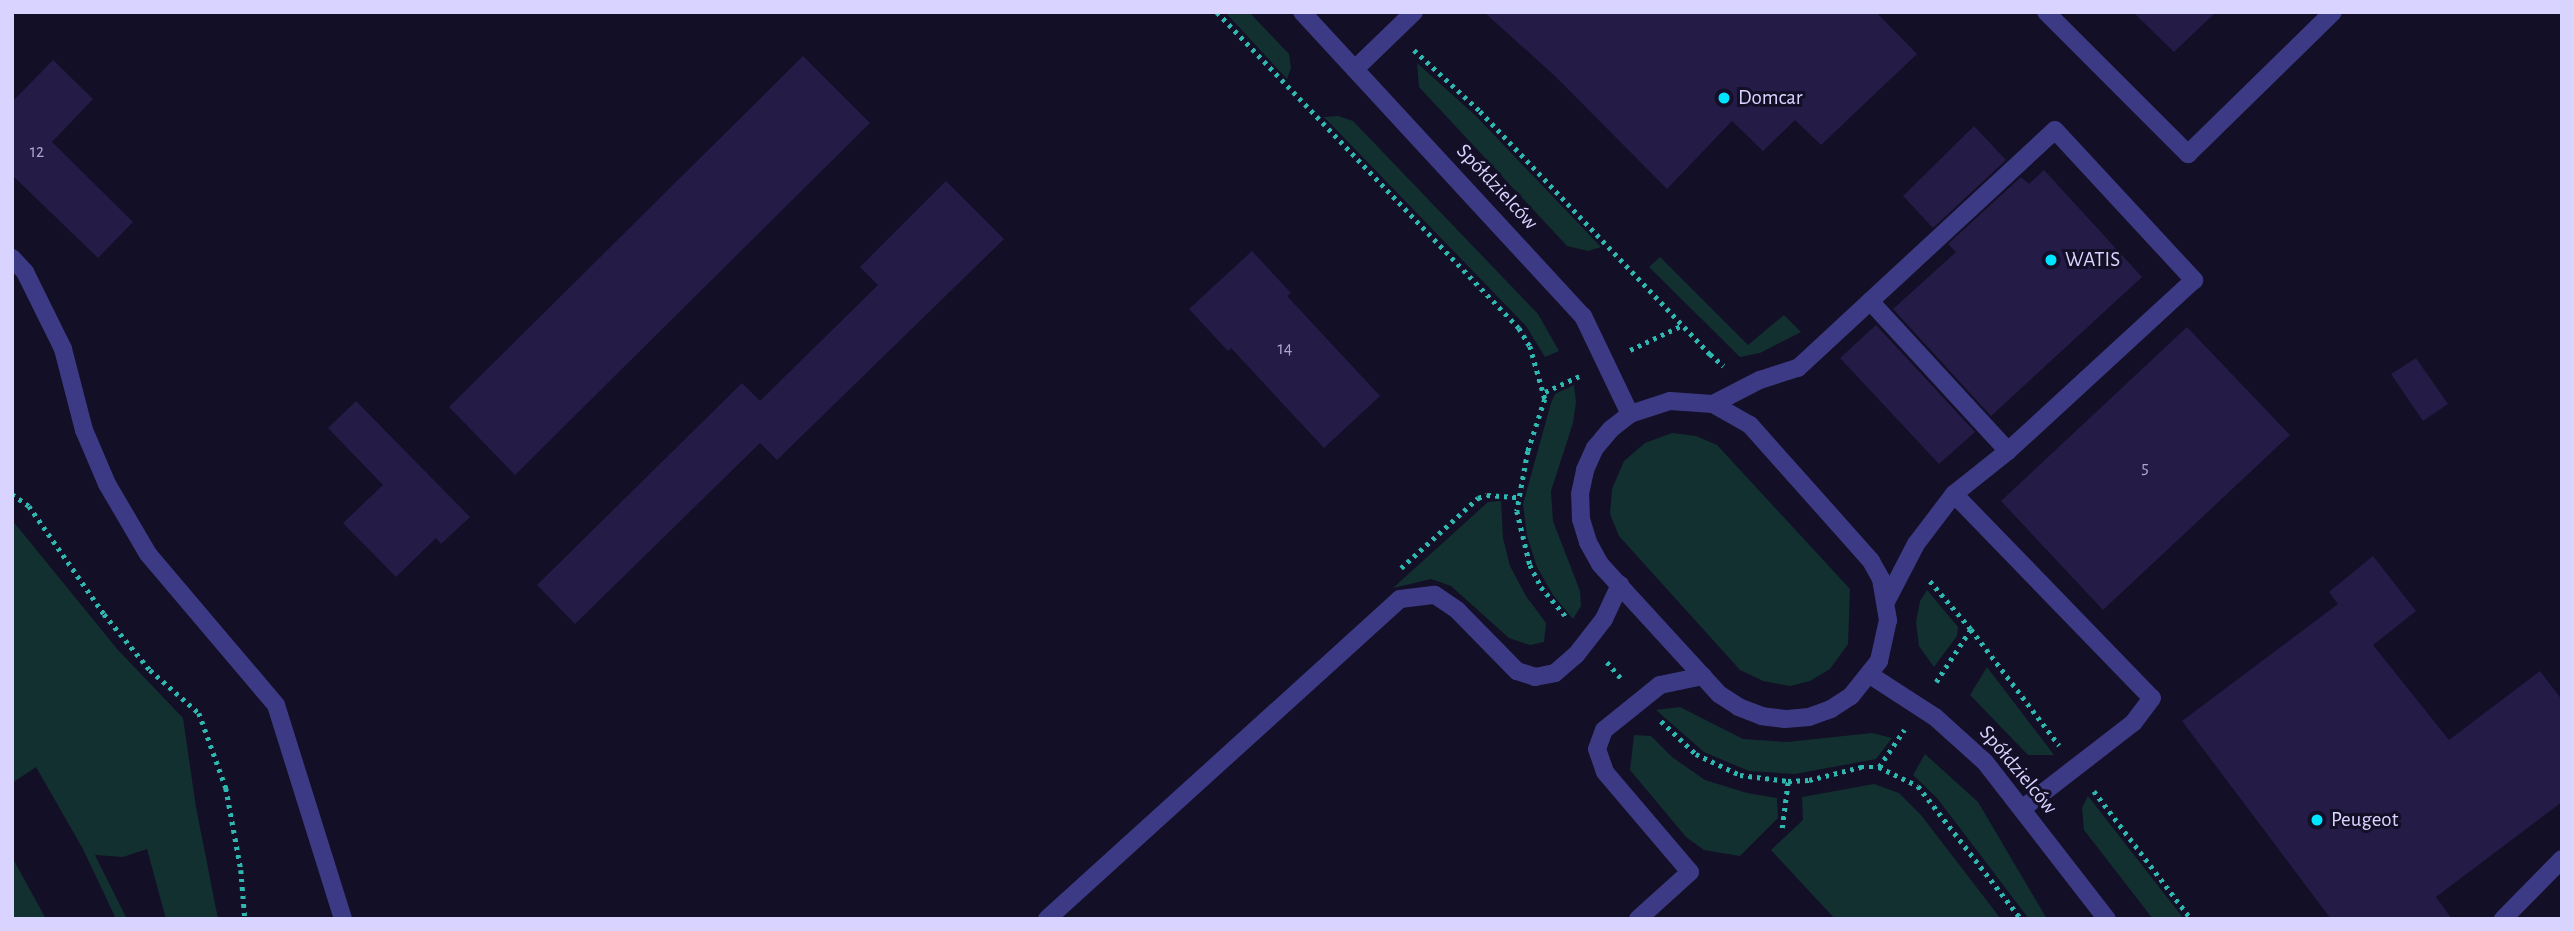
<!DOCTYPE html>
<meta charset="utf-8">
<style>
body{margin:0}
#map{position:relative;width:2574px;height:931px;overflow:hidden;background:#130f26;font-family:"Alegreya Sans",sans-serif}
div>[style]{position:absolute}
.green>*{inset:0;background:#12302f}
.building>*{inset:0;background:#241b47}
.path>*{height:4.5px;margin-top:-2.25px;transform-origin:0;background:repeating-linear-gradient(90deg,#2fb8b0 0 3.5px,transparent 0 8.5px)}
.minor>*{height:18px;margin:-9px;padding:0 9px;transform-origin:9px;border-radius:9px;background:#3d3a85}
.dots>*{width:19px;height:19px;translate:-50% -50%;box-sizing:border-box;border:4px solid #130f26;border-radius:50%}
span{translate:-50% -50%;white-space:nowrap;text-align:center;line-height:1.15;-webkit-text-stroke:6px #130f26;paint-order:stroke}
.number-label{font-size:18px;color:#aca6d1}
.number-label span{-webkit-text-stroke-width:0}
.poi-label{font-size:21px;color:#d9d4ff}
.left{translate:0 -50%;text-align:left}
.street-label{font-size:21px;color:#d9d4ff}
.frame{position:absolute;inset:0;border:14px solid #d9d4ff;pointer-events:none}
</style>
<div id="map">
<div class="green">
<div style="clip-path:polygon(1225px 12px,1249px 12px,1289px 54px,1291px 68px,1287px 79px)"></div>
<div style="clip-path:polygon(1417px 63px,1476px 116px,1601px 247px,1588px 251px,1567px 246px,1419px 87px)"></div>
<div style="clip-path:polygon(1338px 116px,1353px 121px,1538px 314px,1559px 351px,1545px 357px,1526px 326px,1324px 117px)"></div>
<div style="clip-path:polygon(1660px 257px,1748px 345px,1784px 315px,1801px 332px,1760px 353px,1740px 357px,1649px 267px)"></div>
<div style="clip-path:polygon(1574px 385px,1576px 402px,1573px 423px,1551px 491px,1553px 521px,1580px 591px,1581px 606px,1573px 619px,1553px 595px,1537px 567px,1527px 536px,1523px 504px,1551px 403px,1555px 394px)"></div>
<div style="clip-path:polygon(1672px 433px,1696px 436px,1717px 445px,1850px 589px,1848px 644px,1830px 669px,1810px 681px,1790px 686px,1763px 681px,1740px 670px,1619px 536px,1610px 514px,1612px 489px,1624px 461px,1645px 443px)"></div>
<div style="clip-path:polygon(1501px 501px,1503px 538px,1510px 566px,1526px 596px,1546px 623px,1544px 642px,1530px 645px,1509px 638px,1451px 586px,1431px 579px,1393px 588px,1488px 502px)"></div>
<div style="clip-path:polygon(12px 520px,118px 650px,183px 718px,196px 807px,218px 919px,166px 919px,147px 849px,123px 857px,95px 855px,127px 919px,116px 919px,83px 849px,36px 767px,12px 783px)"></div>
<div style="clip-path:polygon(1927px 590px,1958px 627px,1957px 636px,1934px 667px,1919px 646px,1916px 622px,1920px 601px)"></div>
<div style="clip-path:polygon(1987px 667px,2054px 755px,2028px 755px,1970px 695px)"></div>
<div style="clip-path:polygon(1680px 707px,1743px 739px,1787px 742px,1872px 733px,1892px 738px,1876px 759px,1795px 774px,1749px 771px,1704px 752px,1656px 710px)"></div>
<div style="clip-path:polygon(1634px 735px,1651px 736px,1672px 757px,1705px 780px,1747px 793px,1777px 798px,1778px 818px,1740px 856px,1704px 850px,1686px 837px,1630px 770px)"></div>
<div style="clip-path:polygon(1925px 754px,1978px 802px,2047px 919px,2029px 919px,1937px 798px,1913px 775px)"></div>
<div style="clip-path:polygon(1874px 784px,1899px 793px,1921px 815px,2001px 919px,1835px 919px,1771px 850px,1803px 820px,1802px 797px)"></div>
<div style="clip-path:polygon(2088px 796px,2184px 919px,2153px 919px,2084px 830px,2082px 808px)"></div>
<div style="clip-path:polygon(12px 857px,46px 919px,12px 919px)"></div>
</div>
<div class="building">
<div style="clip-path:polygon(1484px 12px,1876px 12px,1917px 54px,1821px 145px,1795px 120px,1763px 151px,1732px 121px,1667px 189px,1556px 77px)"></div>
<div style="clip-path:polygon(2133px 12px,2216px 12px,2174px 52px)"></div>
<div style="clip-path:polygon(803px 56px,870px 123px,515px 475px,449px 407px)"></div>
<div style="clip-path:polygon(53px 60px,93px 99px,52px 142px,133px 222px,98px 258px,12px 175px,12px 102px)"></div>
<div style="clip-path:polygon(1974px 126px,2006px 160px,1933px 228px,1903px 196px)"></div>
<div style="clip-path:polygon(2044px 170px,2142px 277px,1991px 416px,1893px 309px,1956px 252px,1948px 244px,2021px 177px,2029px 184px)"></div>
<div style="clip-path:polygon(946px 181px,1004px 239px,777px 460px,760px 443px,575px 624px,537px 585px,742px 383px,760px 401px,878px 285px,860px 267px)"></div>
<div style="clip-path:polygon(1252px 251px,1291px 293px,1287px 296px,1380px 396px,1324px 448px,1231px 348px,1228px 351px,1189px 309px)"></div>
<div style="clip-path:polygon(1876px 325px,1975px 432px,1939px 464px,1840px 358px)"></div>
<div style="clip-path:polygon(2187px 327px,2290px 435px,2103px 610px,2001px 501px)"></div>
<div style="clip-path:polygon(2416px 358px,2448px 404px,2423px 421px,2391px 374px)"></div>
<div style="clip-path:polygon(356px 401px,470px 517px,441px 544px,436px 538px,396px 577px,343px 523px,383px 485px,328px 428px)"></div>
<div style="clip-path:polygon(2373px 556px,2416px 611px,2373px 645px,2449px 740px,2540px 671px,2562px 700px,2562px 802px,2436px 897px,2452px 919px,2331px 919px,2182px 721px,2338px 604px,2329px 592px)"></div>
</div>
<div class="path">
<div style="left:1217px;top:12px;width:437px;rotate:46.3deg"></div>
<div style="left:1519px;top:328px;width:21px;rotate:59deg"></div>
<div style="left:1530px;top:346px;width:55px;rotate:74.2deg"></div>
<div style="left:1545px;top:399px;width:55px;rotate:108.1deg"></div>
<div style="left:1528px;top:451px;width:61px;rotate:100.4deg"></div>
<div style="left:1517px;top:511px;width:56px;rotate:76.5deg"></div>
<div style="left:1530px;top:565px;width:25px;rotate:63deg"></div>
<div style="left:1541px;top:587px;width:42px;rotate:49.8deg"></div>
<div style="left:1414px;top:50px;width:90px;rotate:42.7deg"></div>
<div style="left:1480px;top:111px;width:335px;rotate:46.6deg"></div>
<div style="left:1710px;top:354px;width:18px;rotate:41deg"></div>
<div style="left:1630px;top:350px;width:59px;rotate:-25.3deg"></div>
<div style="left:1545px;top:392px;width:38px;rotate:-25deg"></div>
<div style="left:12px;top:494px;width:21px;rotate:35deg"></div>
<div style="left:29px;top:506px;width:131px;rotate:55.2deg"></div>
<div style="left:104px;top:614px;width:72px;rotate:50.6deg"></div>
<div style="left:150px;top:670px;width:65px;rotate:41.3deg"></div>
<div style="left:199px;top:713px;width:80px;rotate:70.2deg"></div>
<div style="left:226px;top:788px;width:83px;rotate:79.6deg"></div>
<div style="left:241px;top:870px;width:49px;rotate:85.3deg"></div>
<div style="left:1401px;top:568px;width:104px;rotate:-42.3deg"></div>
<div style="left:1478px;top:498px;width:9px;rotate:-18deg"></div>
<div style="left:1487px;top:495px;width:31px;rotate:4deg"></div>
<div style="left:1930px;top:581px;width:63px;rotate:49.5deg"></div>
<div style="left:1971px;top:629px;width:146px;rotate:52.8deg"></div>
<div style="left:1607px;top:662px;width:23px;rotate:49deg"></div>
<div style="left:1936px;top:682px;width:64px;rotate:-56.6deg"></div>
<div style="left:1661px;top:721px;width:48px;rotate:43.3deg"></div>
<div style="left:1696px;top:754px;width:49px;rotate:25.5deg"></div>
<div style="left:1740px;top:775px;width:48px;rotate:7.1deg"></div>
<div style="left:1788px;top:781px;width:21px;rotate:-3deg"></div>
<div style="left:1809px;top:780px;width:54px;rotate:-14deg"></div>
<div style="left:1861px;top:767px;width:18px"></div>
<div style="left:1879px;top:767px;width:43px;rotate:26deg"></div>
<div style="left:1918px;top:786px;width:168px;rotate:52.2deg"></div>
<div style="left:1879px;top:767px;width:45px;rotate:-56deg"></div>
<div style="left:2094px;top:791px;width:161px;rotate:52.8deg"></div>
<div style="left:1782px;top:828px;width:47px;rotate:-82.7deg"></div>
</div>
<div class="minor">
<div style="left:1302px;top:12px;width:414px;rotate:47.3deg"></div>
<div style="left:1583px;top:316px;width:109px;rotate:64.4deg"></div>
<div style="left:2046px;top:12px;width:201px;rotate:45deg"></div>
<div style="left:2188px;top:154px;width:203px;rotate:-44.4deg"></div>
<div style="left:1355px;top:69px;width:82px;rotate:-44deg"></div>
<div style="left:12px;top:258px;width:19px;rotate:47deg"></div>
<div style="left:25px;top:272px;width:86px;rotate:63.7deg"></div>
<div style="left:63px;top:349px;width:84px;rotate:75.5deg"></div>
<div style="left:84px;top:430px;width:59px;rotate:66.9deg"></div>
<div style="left:107px;top:484px;width:81px;rotate:59.6deg"></div>
<div style="left:148px;top:554px;width:198px;rotate:49.7deg"></div>
<div style="left:276px;top:705px;width:224px;rotate:72.6deg"></div>
<div style="left:1870px;top:301px;width:204px;rotate:47.4deg"></div>
<div style="left:1670px;top:401px;width:43px;rotate:4deg"></div>
<div style="left:1713px;top:404px;width:43px;rotate:29.6deg"></div>
<div style="left:1750px;top:425px;width:182px;rotate:48.3deg"></div>
<div style="left:1871px;top:561px;width:21px;rotate:61deg"></div>
<div style="left:1881px;top:579px;width:42px;rotate:80.3deg"></div>
<div style="left:1888px;top:620px;width:42px;rotate:102.4deg"></div>
<div style="left:1879px;top:661px;width:45px;rotate:128.7deg"></div>
<div style="left:1851px;top:696px;width:24px;rotate:147deg"></div>
<div style="left:1831px;top:709px;width:23px;rotate:160deg"></div>
<div style="left:1809px;top:717px;width:24px;rotate:175deg"></div>
<div style="left:1785px;top:719px;width:23px;rotate:-173deg"></div>
<div style="left:1762px;top:716px;width:25px;rotate:-159deg"></div>
<div style="left:1739px;top:707px;width:24px;rotate:-147deg"></div>
<div style="left:1719px;top:694px;width:176px;rotate:-132.5deg"></div>
<div style="left:1600px;top:564px;width:25px;rotate:-119deg"></div>
<div style="left:1588px;top:542px;width:24px;rotate:-107deg"></div>
<div style="left:1581px;top:519px;width:25px;rotate:-92deg"></div>
<div style="left:1580px;top:494px;width:25px;rotate:-78deg"></div>
<div style="left:1585px;top:470px;width:24px;rotate:-66deg"></div>
<div style="left:1595px;top:448px;width:25px;rotate:-50deg"></div>
<div style="left:1611px;top:429px;width:24px;rotate:-38deg"></div>
<div style="left:1630px;top:414px;width:42px;rotate:-18deg"></div>
<div style="left:1713px;top:404px;width:53px;rotate:-27.1deg"></div>
<div style="left:1760px;top:380px;width:40px;rotate:-18deg"></div>
<div style="left:1798px;top:368px;width:350px;rotate:-42.8deg"></div>
<div style="left:2055px;top:130px;width:205px;rotate:47.2deg"></div>
<div style="left:2194px;top:280px;width:253px;rotate:137.4deg"></div>
<div style="left:2008px;top:451px;width:69px;rotate:141.5deg"></div>
<div style="left:1954px;top:494px;width:63px;rotate:127.2deg"></div>
<div style="left:1916px;top:544px;width:63px;rotate:117.4deg"></div>
<div style="left:1954px;top:494px;width:284px;rotate:45.9deg"></div>
<div style="left:2152px;top:698px;width:31px;rotate:127deg"></div>
<div style="left:2133px;top:723px;width:139px;rotate:142.3deg"></div>
<div style="left:1870px;top:675px;width:77px;rotate:32.9deg"></div>
<div style="left:1935px;top:717px;width:67px;rotate:42deg"></div>
<div style="left:1985px;top:762px;width:199px;rotate:52.2deg"></div>
<div style="left:1047px;top:919px;width:476px;rotate:-42.2deg"></div>
<div style="left:1400px;top:599px;width:35px;rotate:-7deg"></div>
<div style="left:1435px;top:595px;width:27px;rotate:34deg"></div>
<div style="left:1457px;top:610px;width:86px;rotate:45.5deg"></div>
<div style="left:1517px;top:671px;width:19px;rotate:18deg"></div>
<div style="left:1535px;top:677px;width:20px;rotate:-11deg"></div>
<div style="left:1555px;top:673px;width:28px;rotate:-41deg"></div>
<div style="left:1576px;top:655px;width:46px;rotate:-52.1deg"></div>
<div style="left:1604px;top:619px;width:38px;rotate:-65deg"></div>
<div style="left:1638px;top:919px;width:70px;rotate:-42.1deg"></div>
<div style="left:1690px;top:872px;width:131px;rotate:-130.4deg"></div>
<div style="left:1605px;top:772px;width:24px;rotate:-109deg"></div>
<div style="left:1597px;top:749px;width:20px;rotate:-70deg"></div>
<div style="left:1604px;top:730px;width:72px;rotate:-38.8deg"></div>
<div style="left:1660px;top:685px;width:44px;rotate:-11.8deg"></div>
<div style="left:2503px;top:919px;width:84px;rotate:-45.5deg"></div>
</div>
<div class="dots">
<div style="left:1724px;top:98px;background:#00e5ff"></div>
<div style="left:2051px;top:260px;background:#00e5ff"></div>
<div style="left:2317px;top:820px;background:#00e5ff"></div>
</div>
<div class="number-label">
<span style="left:37px;top:152px">12</span>
<span style="left:1285px;top:349px">14</span>
<span style="left:2145px;top:468px">5</span>
</div>
<div class="poi-label">
<span class="left" style="left:1738px;top:98px">Domcar</span>
<span class="left" style="left:2065px;top:260px">WATIS</span>
<span class="left" style="left:2331px;top:820px">Peugeot</span>
</div>
<div class="street-label">
<span style="left:1497px;top:187px;rotate:47deg">Spółdzielców</span>
<span style="left:2018px;top:770px;rotate:50deg">Spółdzielców</span>
</div>
<div class="frame"></div>
</div>
